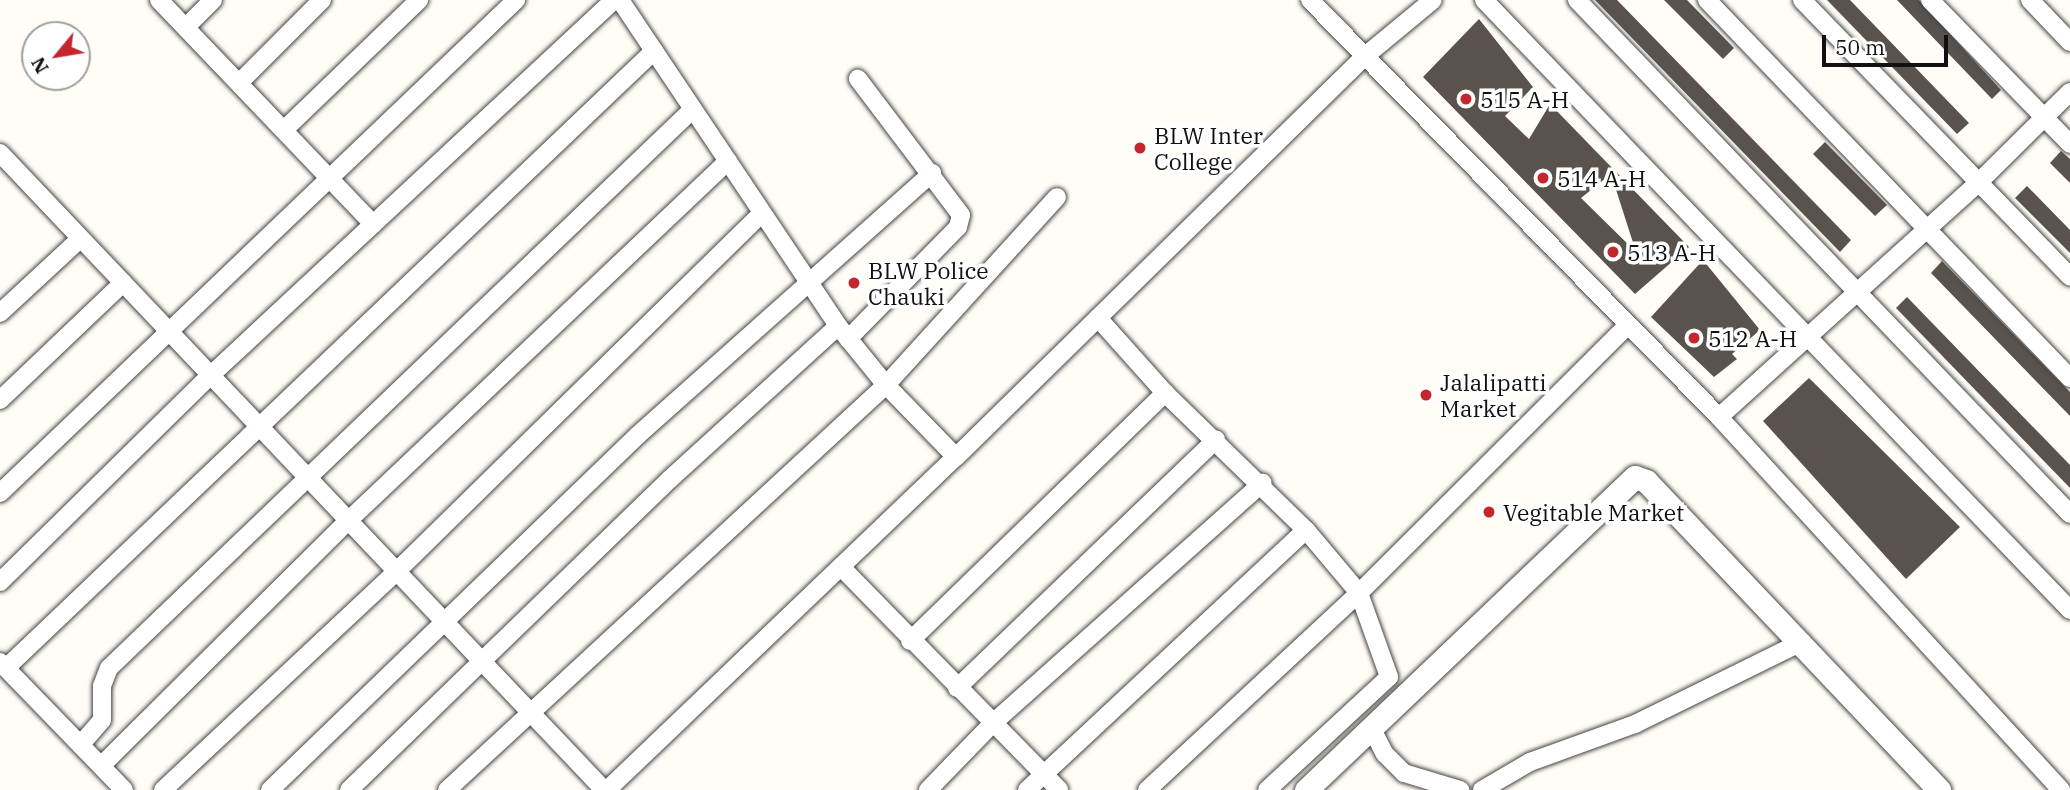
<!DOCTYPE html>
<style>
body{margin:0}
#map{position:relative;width:2070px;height:790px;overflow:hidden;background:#fffdf5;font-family:"IBM Plex Serif",serif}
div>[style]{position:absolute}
.building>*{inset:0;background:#5a524d}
.roads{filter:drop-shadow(0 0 2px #444) drop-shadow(0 0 2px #444)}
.minor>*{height:18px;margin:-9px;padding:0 9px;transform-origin:9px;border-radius:9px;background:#fff}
.tertiary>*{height:23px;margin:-11.5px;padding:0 11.5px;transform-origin:11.5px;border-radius:11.5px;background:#fff}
.dots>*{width:19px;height:19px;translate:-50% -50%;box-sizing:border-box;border:4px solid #fff;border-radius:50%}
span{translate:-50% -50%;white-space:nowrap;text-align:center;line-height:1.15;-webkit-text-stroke:7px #fff;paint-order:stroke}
.poi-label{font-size:23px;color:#111}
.left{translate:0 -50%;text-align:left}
.north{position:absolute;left:21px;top:21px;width:70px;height:70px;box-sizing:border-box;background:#fff;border:2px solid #a0a0a0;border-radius:50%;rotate:240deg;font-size:19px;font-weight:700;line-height:28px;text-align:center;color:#111}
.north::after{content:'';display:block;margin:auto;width:24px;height:32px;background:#c4262e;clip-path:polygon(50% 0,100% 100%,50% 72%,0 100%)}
.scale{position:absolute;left:1822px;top:35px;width:126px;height:32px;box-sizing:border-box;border:4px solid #111;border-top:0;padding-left:9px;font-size:21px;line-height:24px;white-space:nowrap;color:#111;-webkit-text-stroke:5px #fff;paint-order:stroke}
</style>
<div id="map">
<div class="building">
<div style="clip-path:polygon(1595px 0,1617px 0,1851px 240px,1840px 252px)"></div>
<div style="clip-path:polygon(1664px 0,1687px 0,1734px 48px,1723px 59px)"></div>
<div style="clip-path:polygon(1827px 0,1850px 0,1969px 123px,1957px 134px)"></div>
<div style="clip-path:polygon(1897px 0,1919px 0,2001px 90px,1992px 99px)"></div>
<div style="clip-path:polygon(evenodd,1479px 19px,1533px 87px,1505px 116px,1529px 139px,1550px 104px,1689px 247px,1635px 294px,1423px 77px,1479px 19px,1611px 174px,1636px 252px,1581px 198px,1611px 174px)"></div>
<div style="clip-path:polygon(1825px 142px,1887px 205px,1875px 216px,1813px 154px)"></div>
<div style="clip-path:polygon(2061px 151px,2070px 159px,2070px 183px,2050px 163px)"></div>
<div style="clip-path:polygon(2027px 186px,2070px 230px,2070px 253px,2015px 198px)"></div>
<div style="clip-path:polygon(1703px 260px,1760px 330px,1732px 354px,1737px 359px,1714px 377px,1651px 317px)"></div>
<div style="clip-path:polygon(1942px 261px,2070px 392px,2070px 416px,1931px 273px)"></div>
<div style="clip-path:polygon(1907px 297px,2070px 465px,2070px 488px,1896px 308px)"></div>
<div style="clip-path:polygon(1809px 378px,1960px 527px,1906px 579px,1763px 421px)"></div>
</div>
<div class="roads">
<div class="minor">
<div style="left:159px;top:0;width:310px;rotate:46.3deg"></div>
<div style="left:620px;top:0;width:392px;rotate:56.2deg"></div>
<div style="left:838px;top:326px;width:76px;rotate:50.9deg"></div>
<div style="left:886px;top:385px;width:100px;rotate:45.8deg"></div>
<div style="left:1310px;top:0;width:584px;rotate:45.55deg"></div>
<div style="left:1719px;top:417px;width:506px;rotate:47.48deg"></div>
<div style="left:1484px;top:0;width:846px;rotate:46.15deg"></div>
<div style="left:1577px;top:0;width:712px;rotate:46.19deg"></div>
<div style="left:1707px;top:0;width:524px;rotate:46.16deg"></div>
<div style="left:1802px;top:0;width:385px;rotate:45.9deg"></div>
<div style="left:1930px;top:0;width:201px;rotate:45.8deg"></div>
<div style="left:2030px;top:0;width:58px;rotate:46.4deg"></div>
<div style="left:186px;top:27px;width:38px;rotate:-45deg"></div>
<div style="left:240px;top:82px;width:116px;rotate:-45deg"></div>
<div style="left:286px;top:128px;width:185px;rotate:-43.9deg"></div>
<div style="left:0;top:153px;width:878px;rotate:46.52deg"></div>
<div style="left:0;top:313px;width:109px;rotate:-42.8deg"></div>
<div style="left:1098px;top:318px;width:101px;rotate:48.2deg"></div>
<div style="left:1165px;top:393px;width:197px;rotate:44.2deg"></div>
<div style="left:848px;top:339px;width:157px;rotate:-45.5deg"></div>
<div style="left:958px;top:227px;width:12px;rotate:-76deg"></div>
<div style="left:961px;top:215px;width:171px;rotate:-127.1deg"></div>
<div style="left:0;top:400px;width:170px;rotate:-43.6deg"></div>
<div style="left:1719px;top:417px;width:350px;rotate:-42.1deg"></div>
<div style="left:1979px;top:182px;width:128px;rotate:-44.7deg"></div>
<div style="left:0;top:493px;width:714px;rotate:-43.69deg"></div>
<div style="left:841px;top:567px;width:312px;rotate:45.6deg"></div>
<div style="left:0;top:582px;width:296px;rotate:-44.5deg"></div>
<div style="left:211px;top:375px;width:550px;rotate:-42.94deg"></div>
<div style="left:910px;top:641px;width:356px;rotate:-44.2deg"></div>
<div style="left:0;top:662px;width:178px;rotate:45.9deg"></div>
<div style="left:6px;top:668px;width:895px;rotate:-43.6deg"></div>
<div style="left:957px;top:688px;width:359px;rotate:-43.8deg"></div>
<div style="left:1371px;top:727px;width:30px;rotate:63deg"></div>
<div style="left:1385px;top:754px;width:27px;rotate:45deg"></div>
<div style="left:1404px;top:773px;width:59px;rotate:16.9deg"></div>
<div style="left:82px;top:743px;width:30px;rotate:-49deg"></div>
<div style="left:102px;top:720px;width:34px;rotate:-90deg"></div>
<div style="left:102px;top:686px;width:19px;rotate:-69deg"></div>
<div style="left:109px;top:668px;width:808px;rotate:-43.75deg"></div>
<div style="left:102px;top:765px;width:348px;rotate:-44.8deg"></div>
<div style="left:349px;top:520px;width:522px;rotate:-43.45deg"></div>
<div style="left:163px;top:790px;width:320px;rotate:-43.1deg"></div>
<div style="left:397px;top:571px;width:510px;rotate:-44.44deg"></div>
<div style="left:270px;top:790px;width:511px;rotate:-43.97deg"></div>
<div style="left:638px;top:435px;width:394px;rotate:-41.7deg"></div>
<div style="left:349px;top:790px;width:447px;rotate:-44.1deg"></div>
<div style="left:670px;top:479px;width:227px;rotate:-42.3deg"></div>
<div style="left:447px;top:790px;width:597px;rotate:-42.69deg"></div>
<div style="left:886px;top:385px;width:254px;rotate:-47.7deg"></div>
<div style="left:607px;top:790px;width:482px;rotate:-43.7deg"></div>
<div style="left:956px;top:457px;width:571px;rotate:-44.43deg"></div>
<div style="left:1364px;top:57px;width:89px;rotate:-39.6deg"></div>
<div style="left:928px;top:790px;width:93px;rotate:-45.9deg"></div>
<div style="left:993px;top:723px;width:361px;rotate:-41.7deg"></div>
<div style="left:1027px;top:790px;width:381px;rotate:-43deg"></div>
<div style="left:1306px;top:530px;width:82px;rotate:49.9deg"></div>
<div style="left:1359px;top:593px;width:89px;rotate:70.3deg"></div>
<div style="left:1389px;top:677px;width:166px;rotate:137.2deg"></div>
<div style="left:1147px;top:790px;width:289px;rotate:-42.9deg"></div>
<div style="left:1359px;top:593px;width:380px;rotate:-44.9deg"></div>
<div style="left:1482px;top:790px;width:56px;rotate:-30.3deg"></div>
<div style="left:1530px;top:762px;width:112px;rotate:-19.9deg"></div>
<div style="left:1635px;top:724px;width:186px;rotate:-26.2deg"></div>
</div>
<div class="tertiary">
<div style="left:1306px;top:790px;width:454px;rotate:-43.6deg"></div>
<div style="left:1635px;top:477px;width:12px;rotate:20deg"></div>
<div style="left:1646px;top:481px;width:426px;rotate:46.5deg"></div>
</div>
</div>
<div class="dots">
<div style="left:1466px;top:99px;background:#c4262e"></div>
<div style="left:1140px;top:148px;background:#c4262e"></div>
<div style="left:1543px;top:178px;background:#c4262e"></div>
<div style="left:1613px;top:252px;background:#c4262e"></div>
<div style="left:854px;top:283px;background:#c4262e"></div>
<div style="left:1694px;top:338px;background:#c4262e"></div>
<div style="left:1426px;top:395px;background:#c4262e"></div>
<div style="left:1489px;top:512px;background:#c4262e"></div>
</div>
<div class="poi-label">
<span class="left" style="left:1480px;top:99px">515 A-H</span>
<span class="left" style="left:1154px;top:148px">BLW Inter<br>College</span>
<span class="left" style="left:1557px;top:178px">514 A-H</span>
<span class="left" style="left:1627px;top:252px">513 A-H</span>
<span class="left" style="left:868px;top:283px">BLW Police<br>Chauki</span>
<span class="left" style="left:1708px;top:338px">512 A-H</span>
<span class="left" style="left:1440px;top:395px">Jalalipatti<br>Market</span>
<span class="left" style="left:1503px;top:512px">Vegitable Market</span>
</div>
<div class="north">N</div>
<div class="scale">50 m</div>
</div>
